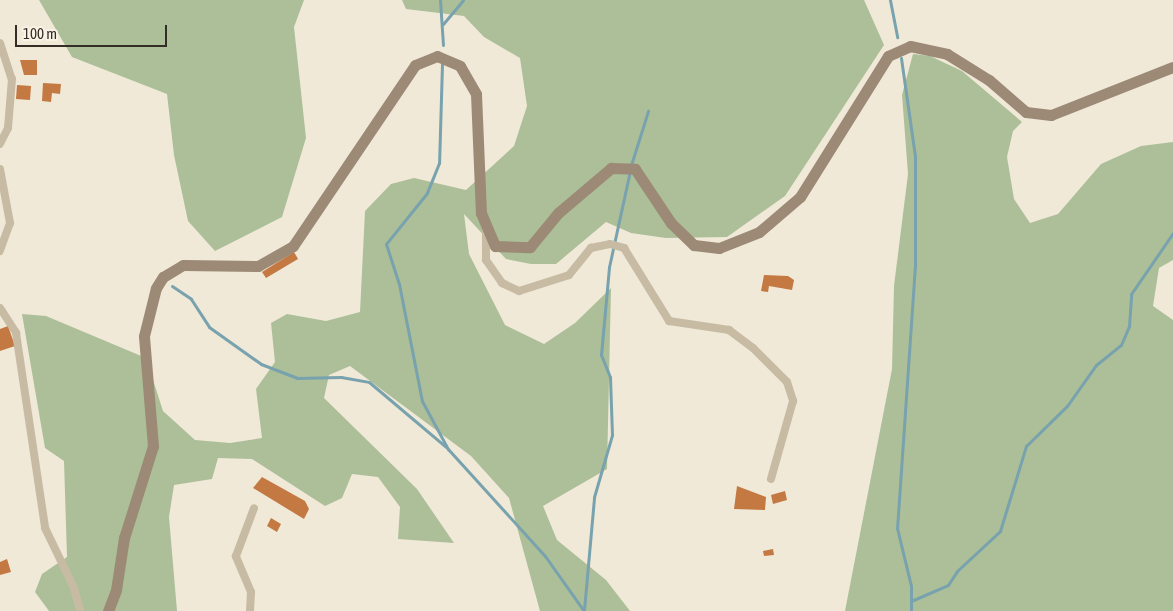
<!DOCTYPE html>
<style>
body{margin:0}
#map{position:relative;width:1173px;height:611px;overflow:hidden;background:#f0e9d8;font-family:"Asap Condensed",sans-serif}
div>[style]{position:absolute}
.green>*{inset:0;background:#acbf99}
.stream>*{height:3px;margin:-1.5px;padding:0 1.5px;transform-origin:1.5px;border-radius:1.5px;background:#78a2ad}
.building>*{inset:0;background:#c47842}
.street>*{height:8px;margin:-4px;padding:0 4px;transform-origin:4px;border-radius:4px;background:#c8bba4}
.secondary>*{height:11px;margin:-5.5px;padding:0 5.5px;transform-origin:5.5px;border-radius:5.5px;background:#9c8a76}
span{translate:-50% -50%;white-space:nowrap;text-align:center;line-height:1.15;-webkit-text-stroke:4.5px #f8f3e4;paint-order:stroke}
.scale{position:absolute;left:15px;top:25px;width:152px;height:22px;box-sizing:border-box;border:2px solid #342d26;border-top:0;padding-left:6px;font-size:15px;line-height:18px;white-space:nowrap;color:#342d26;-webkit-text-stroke:4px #f8f3e4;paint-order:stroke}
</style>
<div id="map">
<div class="green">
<div style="clip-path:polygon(39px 0,304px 0,294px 27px,306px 138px,282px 217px,215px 251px,188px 221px,174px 155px,167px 94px,72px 57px)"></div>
<div style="clip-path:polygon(402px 0,864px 0,884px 45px,785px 196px,727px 237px,666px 238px,631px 233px,606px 222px,556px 264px,531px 264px,506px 259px,464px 214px,469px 254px,505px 325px,544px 344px,575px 323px,611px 288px,607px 469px,543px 506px,557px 540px,606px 580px,630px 611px,540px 611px,509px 498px,471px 456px,350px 366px,329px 375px,324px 398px,417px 489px,454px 543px,398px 539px,400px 507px,378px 477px,352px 474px,342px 498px,325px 506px,252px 459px,218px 458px,212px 479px,174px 485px,169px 517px,177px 611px,49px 611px,35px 592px,42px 574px,67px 557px,64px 461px,45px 448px,22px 314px,46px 316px,146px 358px,163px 411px,195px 440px,230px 443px,262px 438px,256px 389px,275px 362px,271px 323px,287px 314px,326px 321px,360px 312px,365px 211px,391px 184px,414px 178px,466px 190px,514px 146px,527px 106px,520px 58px,484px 37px,464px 16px,406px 9px)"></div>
<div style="clip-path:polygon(913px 54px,930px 56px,962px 71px,1022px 122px,1013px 131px,1007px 157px,1014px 199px,1030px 223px,1058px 214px,1101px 164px,1141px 146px,1173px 142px,1173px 260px,1159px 268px,1153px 306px,1173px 320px,1173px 611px,845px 611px,892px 369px,894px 286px,908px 174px,902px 95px)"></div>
</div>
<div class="stream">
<div style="left:440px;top:0;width:45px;rotate:86.2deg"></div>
<div style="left:890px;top:0;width:38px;rotate:79deg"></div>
<div style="left:443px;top:24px;width:31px;rotate:-50deg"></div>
<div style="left:901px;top:58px;width:99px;rotate:81.9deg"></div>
<div style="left:915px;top:156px;width:109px;rotate:90deg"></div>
<div style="left:915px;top:265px;width:264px;rotate:93.9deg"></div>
<div style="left:897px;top:528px;width:60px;rotate:76.4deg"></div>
<div style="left:911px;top:586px;width:25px;rotate:90deg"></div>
<div style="left:442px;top:64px;width:99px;rotate:91.7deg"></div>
<div style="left:439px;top:163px;width:32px;rotate:112deg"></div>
<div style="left:427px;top:193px;width:65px;rotate:128.8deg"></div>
<div style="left:386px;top:244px;width:42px;rotate:72deg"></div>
<div style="left:399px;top:284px;width:119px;rotate:78.9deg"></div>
<div style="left:422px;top:401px;width:55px;rotate:61.6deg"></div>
<div style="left:448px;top:449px;width:144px;rotate:47.8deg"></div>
<div style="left:545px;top:556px;width:67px;rotate:54.7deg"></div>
<div style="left:631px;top:165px;width:57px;rotate:-72.5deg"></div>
<div style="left:172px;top:286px;width:23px;rotate:34deg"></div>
<div style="left:191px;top:299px;width:33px;rotate:57deg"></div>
<div style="left:209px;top:327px;width:64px;rotate:35.4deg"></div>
<div style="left:261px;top:364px;width:39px;rotate:21deg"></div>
<div style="left:297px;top:378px;width:44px;rotate:-1.3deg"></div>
<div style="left:341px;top:377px;width:28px;rotate:10deg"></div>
<div style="left:369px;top:382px;width:101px;rotate:40.2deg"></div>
<div style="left:911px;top:601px;width:40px;rotate:-23.4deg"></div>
<div style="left:948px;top:585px;width:17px;rotate:-57deg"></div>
<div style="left:957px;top:571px;width:59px;rotate:-42.9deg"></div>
<div style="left:1000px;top:531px;width:89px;rotate:-73deg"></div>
<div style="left:1026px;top:446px;width:57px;rotate:-44.3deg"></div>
<div style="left:1067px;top:406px;width:50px;rotate:-54.7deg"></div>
<div style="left:1096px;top:365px;width:32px;rotate:-39deg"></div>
<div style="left:1121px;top:345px;width:21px;rotate:-67deg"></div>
<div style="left:1129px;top:326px;width:32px;rotate:-86deg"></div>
<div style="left:1131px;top:294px;width:74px;rotate:-55.5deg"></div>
<div style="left:584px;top:610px;width:113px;rotate:-84.9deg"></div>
<div style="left:594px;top:497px;width:65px;rotate:-73.8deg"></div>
<div style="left:612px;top:435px;width:58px;rotate:-92deg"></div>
<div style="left:610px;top:377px;width:24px;rotate:-112deg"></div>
<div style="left:601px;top:355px;width:88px;rotate:-84.8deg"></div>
<div style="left:609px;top:267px;width:98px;rotate:-77.7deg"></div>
</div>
<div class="building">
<div style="clip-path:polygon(20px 60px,37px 60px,37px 75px,24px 75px)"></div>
<div style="clip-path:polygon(43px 83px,61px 84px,60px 94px,52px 93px,51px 102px,42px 101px)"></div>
<div style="clip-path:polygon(17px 85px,31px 86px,30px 100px,16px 99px)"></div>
<div style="clip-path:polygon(294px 252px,298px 259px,266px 278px,262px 272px)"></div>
<div style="clip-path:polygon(764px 275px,788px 276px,794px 280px,792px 290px,769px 286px,768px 292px,761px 291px)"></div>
<div style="clip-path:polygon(8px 326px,15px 346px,0 351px,0 329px)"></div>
<div style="clip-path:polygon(262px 477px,305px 501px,309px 509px,304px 519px,253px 488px)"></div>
<div style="clip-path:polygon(737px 486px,766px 497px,765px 510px,734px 509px)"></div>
<div style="clip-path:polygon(785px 491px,787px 500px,773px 504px,771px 495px)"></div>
<div style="clip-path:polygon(271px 518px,281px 524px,277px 532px,267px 526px)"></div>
<div style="clip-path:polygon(773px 549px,774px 555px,764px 556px,763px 551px)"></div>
<div style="clip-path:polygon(7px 559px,11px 572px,0 575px,0 562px)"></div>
</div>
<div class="street">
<div style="left:0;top:43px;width:38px;rotate:72deg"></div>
<div style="left:12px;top:79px;width:49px;rotate:94.7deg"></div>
<div style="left:8px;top:128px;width:18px;rotate:117deg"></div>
<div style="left:0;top:169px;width:55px;rotate:79.5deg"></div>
<div style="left:10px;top:223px;width:30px;rotate:110deg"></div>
<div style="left:486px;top:231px;width:29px;rotate:90deg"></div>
<div style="left:486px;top:260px;width:28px;rotate:55deg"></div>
<div style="left:502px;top:283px;width:19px;rotate:25deg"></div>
<div style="left:519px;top:291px;width:52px;rotate:-17.7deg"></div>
<div style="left:569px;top:275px;width:35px;rotate:-51deg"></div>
<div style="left:591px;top:248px;width:19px;rotate:-12deg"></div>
<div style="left:610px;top:244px;width:15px;rotate:16deg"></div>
<div style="left:624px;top:248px;width:86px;rotate:58.3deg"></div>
<div style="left:669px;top:321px;width:61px;rotate:8.5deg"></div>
<div style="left:729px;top:330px;width:30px;rotate:37deg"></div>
<div style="left:753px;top:348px;width:48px;rotate:45deg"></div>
<div style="left:787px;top:382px;width:20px;rotate:72deg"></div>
<div style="left:793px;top:401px;width:81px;rotate:105.8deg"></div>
<div style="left:0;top:308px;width:30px;rotate:57deg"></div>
<div style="left:16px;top:333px;width:197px;rotate:81.5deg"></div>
<div style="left:45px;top:528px;width:67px;rotate:64.2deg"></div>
<div style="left:74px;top:588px;width:24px;rotate:75deg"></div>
<div style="left:250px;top:611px;width:19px;rotate:-87deg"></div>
<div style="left:251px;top:592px;width:39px;rotate:-113deg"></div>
<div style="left:236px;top:556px;width:51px;rotate:-69.4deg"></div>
</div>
<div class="secondary">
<div style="left:108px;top:611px;width:22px;rotate:-69deg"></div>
<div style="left:116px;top:590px;width:53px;rotate:-81.3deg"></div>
<div style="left:124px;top:538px;width:96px;rotate:-72.5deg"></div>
<div style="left:153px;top:446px;width:110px;rotate:-94.7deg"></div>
<div style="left:144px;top:336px;width:49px;rotate:-76deg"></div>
<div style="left:156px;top:288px;width:13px;rotate:-58deg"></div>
<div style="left:163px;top:277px;width:23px;rotate:-31deg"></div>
<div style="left:183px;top:265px;width:75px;rotate:0.8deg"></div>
<div style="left:258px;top:266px;width:40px;rotate:-29.7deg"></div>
<div style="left:293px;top:246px;width:218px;rotate:-56deg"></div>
<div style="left:415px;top:65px;width:24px;rotate:-22deg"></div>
<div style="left:437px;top:56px;width:25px;rotate:23deg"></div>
<div style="left:460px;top:66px;width:32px;rotate:60deg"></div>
<div style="left:476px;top:94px;width:119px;rotate:87.6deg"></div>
<div style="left:481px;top:213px;width:36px;rotate:67deg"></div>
<div style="left:495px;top:246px;width:35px;rotate:2deg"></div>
<div style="left:530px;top:247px;width:44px;rotate:-50.5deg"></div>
<div style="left:558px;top:213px;width:70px;rotate:-40.3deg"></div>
<div style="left:611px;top:168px;width:24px;rotate:2deg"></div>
<div style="left:635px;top:169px;width:65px;rotate:56.3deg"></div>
<div style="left:671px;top:223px;width:32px;rotate:44deg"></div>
<div style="left:694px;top:245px;width:25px;rotate:7deg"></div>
<div style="left:719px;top:248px;width:43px;rotate:-21.8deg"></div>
<div style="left:759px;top:232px;width:54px;rotate:-40.5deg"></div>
<div style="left:800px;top:197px;width:166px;rotate:-58deg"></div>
<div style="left:888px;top:56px;width:24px;rotate:-24deg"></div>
<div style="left:910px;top:46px;width:38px;rotate:12deg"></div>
<div style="left:947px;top:54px;width:49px;rotate:31.8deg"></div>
<div style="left:989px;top:80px;width:49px;rotate:40.9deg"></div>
<div style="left:1026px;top:112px;width:25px;rotate:7deg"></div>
<div style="left:1051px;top:115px;width:131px;rotate:-21.5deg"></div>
</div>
<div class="scale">100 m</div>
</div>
